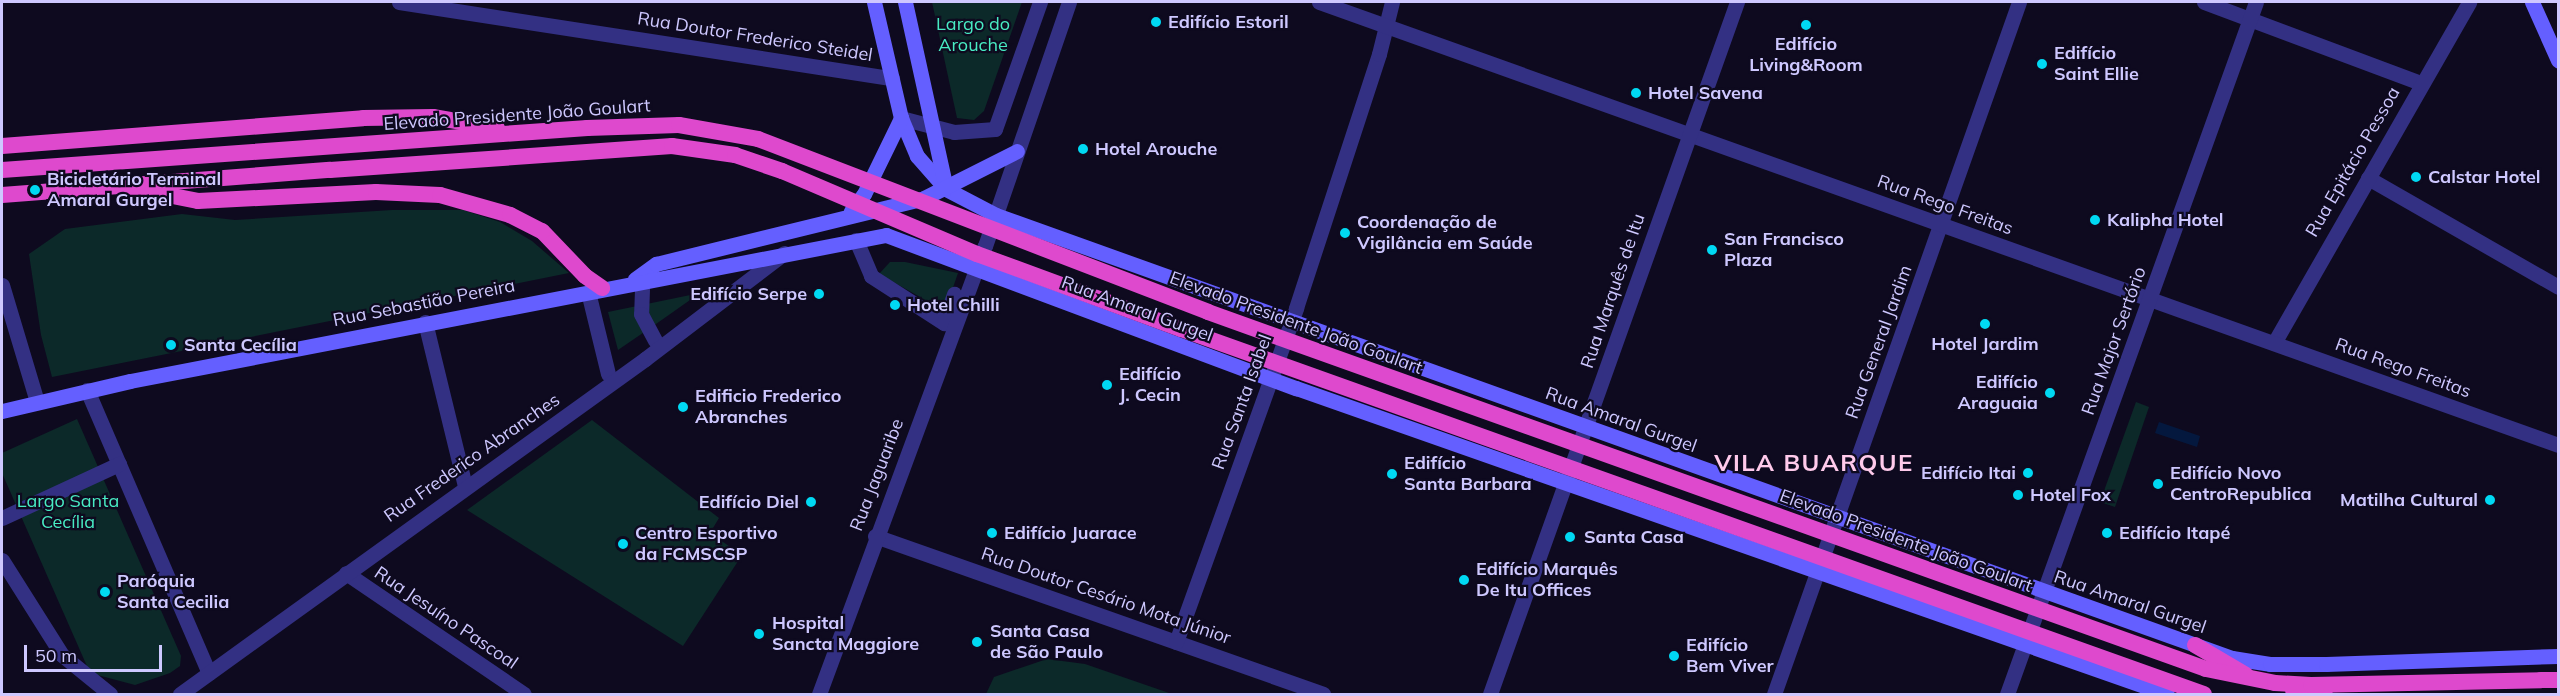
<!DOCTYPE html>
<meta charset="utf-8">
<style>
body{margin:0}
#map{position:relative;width:2560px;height:696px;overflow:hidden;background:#0e0a1f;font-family:Mulish,sans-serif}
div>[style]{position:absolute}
.green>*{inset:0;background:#0c2929}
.water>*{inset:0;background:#04183e}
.pedestrian>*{height:15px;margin:-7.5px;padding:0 7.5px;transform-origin:7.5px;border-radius:7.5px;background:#333083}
.minor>*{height:15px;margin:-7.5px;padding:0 7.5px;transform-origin:7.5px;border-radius:7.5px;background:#333083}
.tertiary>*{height:15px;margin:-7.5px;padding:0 7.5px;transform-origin:7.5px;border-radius:7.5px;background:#333083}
.secondary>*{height:15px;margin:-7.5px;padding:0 7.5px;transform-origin:7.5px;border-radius:7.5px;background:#645fff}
.trunk>*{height:16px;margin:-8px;padding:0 8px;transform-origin:8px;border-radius:8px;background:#de49cd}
.trunk-bridge>*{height:16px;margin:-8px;padding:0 8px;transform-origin:8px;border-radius:8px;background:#de49cd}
.dots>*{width:16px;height:16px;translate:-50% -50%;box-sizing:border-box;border:3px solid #0e0a1f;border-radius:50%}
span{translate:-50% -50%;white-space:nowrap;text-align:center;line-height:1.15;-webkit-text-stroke:4.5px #0e0a1f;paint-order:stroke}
.poi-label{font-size:18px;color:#cec8ff;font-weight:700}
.left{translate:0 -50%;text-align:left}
.right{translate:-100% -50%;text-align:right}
.park-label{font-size:18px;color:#48ebc3}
.street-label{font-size:18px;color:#cec8ff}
.district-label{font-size:24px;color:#ffcaeb;font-weight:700;letter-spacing:1.5px}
.frame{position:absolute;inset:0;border:3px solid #cec8ff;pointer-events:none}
.scale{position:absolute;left:24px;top:645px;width:138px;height:27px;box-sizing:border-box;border:3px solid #cec8ff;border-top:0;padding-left:8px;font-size:18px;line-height:21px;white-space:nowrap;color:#cec8ff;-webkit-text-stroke:4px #0e0a1f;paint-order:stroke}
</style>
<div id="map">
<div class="green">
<div style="clip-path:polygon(932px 2px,1022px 2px,984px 111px,974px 120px,957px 118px)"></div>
<div style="clip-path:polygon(392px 210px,463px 210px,500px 222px,532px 241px,569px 273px,52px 377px,41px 335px,29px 254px,65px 229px,182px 214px,235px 220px)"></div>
<div style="clip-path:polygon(890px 262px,905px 262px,958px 273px,945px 311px,879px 274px)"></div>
<div style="clip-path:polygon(700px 293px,656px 324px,618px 350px,608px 312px)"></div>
<div style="clip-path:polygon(2136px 402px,2149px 407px,2115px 507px,2100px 502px)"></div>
<div style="clip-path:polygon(77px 419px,181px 656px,180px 666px,170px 673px,135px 685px,90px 673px,2px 473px,2px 453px)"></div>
<div style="clip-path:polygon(592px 420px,719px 518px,710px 533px,742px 555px,683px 646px,467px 510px)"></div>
<div style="clip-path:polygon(1047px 659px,1085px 664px,1172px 694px,986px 694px,994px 677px)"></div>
</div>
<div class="water">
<div style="clip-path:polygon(2159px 422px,2200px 436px,2197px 447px,2155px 433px)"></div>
</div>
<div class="pedestrian">
<div style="left:856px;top:240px;width:39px;rotate:67deg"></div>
<div style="left:871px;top:276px;width:87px;rotate:32.8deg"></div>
<div style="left:944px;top:323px;width:31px;rotate:-71deg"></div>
<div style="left:642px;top:289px;width:25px;rotate:92deg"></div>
<div style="left:641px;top:314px;width:30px;rotate:62deg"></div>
<div style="left:590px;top:300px;width:76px;rotate:76.3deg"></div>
<div style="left:87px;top:390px;width:308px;rotate:66.7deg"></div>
<div style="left:2px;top:518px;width:129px;rotate:-24.8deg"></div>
</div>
<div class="minor">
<div style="left:399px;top:2px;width:499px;rotate:8.8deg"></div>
<div style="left:2204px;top:2px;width:232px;rotate:20.5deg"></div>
<div style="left:2368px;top:178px;width:219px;rotate:29.8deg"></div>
<div style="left:2px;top:285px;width:122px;rotate:73.3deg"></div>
<div style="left:425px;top:322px;width:169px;rotate:76.3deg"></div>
<div style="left:2274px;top:343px;width:393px;rotate:-60.2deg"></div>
<div style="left:875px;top:536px;width:475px;rotate:19.4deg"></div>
<div style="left:346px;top:573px;width:215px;rotate:34.2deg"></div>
<div style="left:1176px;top:642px;width:355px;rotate:-70.2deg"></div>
<div style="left:1296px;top:308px;width:267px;rotate:-71.9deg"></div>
<div style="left:1379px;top:54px;width:54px;rotate:-76deg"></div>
<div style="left:1774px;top:694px;width:734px;rotate:-70.5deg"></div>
</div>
<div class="tertiary">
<div style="left:1319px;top:2px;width:1316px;rotate:19.67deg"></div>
<div style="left:901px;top:118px;width:55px;rotate:14.8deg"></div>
<div style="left:954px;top:132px;width:41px;rotate:-4.2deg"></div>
<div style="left:995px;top:129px;width:135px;rotate:-70.5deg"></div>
<div style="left:2px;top:560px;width:112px;rotate:57.7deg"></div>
<div style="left:62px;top:655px;width:62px;rotate:39.1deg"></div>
<div style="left:180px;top:694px;width:573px;rotate:-35.77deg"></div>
<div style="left:645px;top:359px;width:175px;rotate:-37.3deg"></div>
<div style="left:819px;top:694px;width:478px;rotate:-69.7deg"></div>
<div style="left:985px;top:246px;width:258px;rotate:-71deg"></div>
<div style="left:1490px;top:694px;width:735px;rotate:-70.36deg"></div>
<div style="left:2007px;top:694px;width:735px;rotate:-70.21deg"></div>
</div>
<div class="secondary">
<div style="left:874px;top:2px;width:119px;rotate:76.9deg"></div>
<div style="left:901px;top:118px;width:41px;rotate:67.2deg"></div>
<div style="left:917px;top:156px;width:44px;rotate:48.7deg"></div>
<div style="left:946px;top:189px;width:56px;rotate:27.5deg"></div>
<div style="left:996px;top:215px;width:1313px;rotate:19.72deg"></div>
<div style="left:2232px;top:658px;width:38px;rotate:9deg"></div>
<div style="left:2270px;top:664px;width:56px"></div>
<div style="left:2326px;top:664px;width:232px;rotate:-2deg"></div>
<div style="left:905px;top:2px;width:191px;rotate:77.6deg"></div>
<div style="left:2532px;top:2px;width:64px;rotate:65.9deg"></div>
<div style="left:851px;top:211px;width:21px;rotate:-53deg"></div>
<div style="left:864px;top:194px;width:85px;rotate:-64deg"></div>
<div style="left:635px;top:279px;width:26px;rotate:-36deg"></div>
<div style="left:656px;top:264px;width:276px;rotate:-13.8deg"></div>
<div style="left:924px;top:198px;width:104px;rotate:-26.8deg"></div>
<div style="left:2px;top:411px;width:131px;rotate:-13.2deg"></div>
<div style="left:130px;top:381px;width:770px;rotate:-10.93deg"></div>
<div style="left:886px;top:235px;width:438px;rotate:20.5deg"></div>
<div style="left:1296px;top:388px;width:923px;rotate:19.36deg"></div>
</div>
<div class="trunk">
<div style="left:2px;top:146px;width:362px;rotate:-4.4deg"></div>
<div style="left:363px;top:118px;width:70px;rotate:-0.8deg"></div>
<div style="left:433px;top:117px;width:65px;rotate:9.8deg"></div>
<div style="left:2px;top:170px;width:587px;rotate:-4.11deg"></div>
<div style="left:2px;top:195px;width:329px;rotate:-4.4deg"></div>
<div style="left:542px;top:231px;width:62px;rotate:46.3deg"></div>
<div style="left:585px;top:276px;width:21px;rotate:35deg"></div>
<div style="left:2195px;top:645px;width:59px;rotate:30.5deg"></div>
<div style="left:2541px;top:680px;width:17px"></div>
<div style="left:2293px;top:690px;width:32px;rotate:7deg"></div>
</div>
<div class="trunk-bridge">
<div style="left:587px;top:128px;width:92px;rotate:-1.9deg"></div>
<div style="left:679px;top:125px;width:80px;rotate:10deg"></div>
<div style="left:758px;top:139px;width:482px;rotate:21deg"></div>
<div style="left:1208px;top:312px;width:1060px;rotate:19.68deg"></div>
<div style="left:2206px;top:669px;width:70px;rotate:11.5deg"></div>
<div style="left:2275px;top:683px;width:36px;rotate:3deg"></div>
<div style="left:2311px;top:685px;width:230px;rotate:-1.2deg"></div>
<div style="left:330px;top:170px;width:343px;rotate:-4deg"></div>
<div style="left:672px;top:146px;width:64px;rotate:8.1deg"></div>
<div style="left:735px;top:155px;width:50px;rotate:18.8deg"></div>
<div style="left:782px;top:171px;width:212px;rotate:23.1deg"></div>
<div style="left:977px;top:254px;width:217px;rotate:20.2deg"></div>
<div style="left:1181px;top:329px;width:1086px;rotate:19.64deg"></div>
<div style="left:122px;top:186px;width:77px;rotate:11.2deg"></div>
<div style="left:198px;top:201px;width:178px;rotate:-2.9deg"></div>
<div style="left:376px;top:192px;width:64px;rotate:2.7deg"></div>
<div style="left:440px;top:195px;width:73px;rotate:15.9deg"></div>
<div style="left:510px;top:215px;width:36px;rotate:27deg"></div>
</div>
<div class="dots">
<div style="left:1156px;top:22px;background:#00d9f3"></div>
<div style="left:1806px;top:25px;background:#00d9f3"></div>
<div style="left:2042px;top:64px;background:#00d9f3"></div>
<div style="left:1636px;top:93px;background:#00d9f3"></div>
<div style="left:1083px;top:149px;background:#00d9f3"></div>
<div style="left:2416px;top:177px;background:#00d9f3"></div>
<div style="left:35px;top:190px;background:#00d9f3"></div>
<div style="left:2095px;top:220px;background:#00d9f3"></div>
<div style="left:1345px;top:233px;background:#00d9f3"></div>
<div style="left:1712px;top:250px;background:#00d9f3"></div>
<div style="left:819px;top:294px;background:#00d9f3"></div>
<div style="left:895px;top:305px;background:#00d9f3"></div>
<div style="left:1985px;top:324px;background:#00d9f3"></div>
<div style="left:171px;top:345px;background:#00d9f3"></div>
<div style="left:1107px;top:385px;background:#00d9f3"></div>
<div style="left:2050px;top:393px;background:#00d9f3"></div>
<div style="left:683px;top:407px;background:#00d9f3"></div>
<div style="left:2028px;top:473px;background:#00d9f3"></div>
<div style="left:1392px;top:474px;background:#00d9f3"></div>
<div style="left:2158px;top:484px;background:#00d9f3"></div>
<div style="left:2018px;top:495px;background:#00d9f3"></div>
<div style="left:2490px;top:500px;background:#00d9f3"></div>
<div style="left:811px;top:502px;background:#00d9f3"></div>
<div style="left:992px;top:533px;background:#00d9f3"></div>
<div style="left:2107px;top:533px;background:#00d9f3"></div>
<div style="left:1570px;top:537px;background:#00d9f3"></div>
<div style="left:623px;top:544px;background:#00d9f3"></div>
<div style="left:1464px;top:580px;background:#00d9f3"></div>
<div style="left:105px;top:592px;background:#00d9f3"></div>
<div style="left:759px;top:634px;background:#00d9f3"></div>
<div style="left:977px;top:642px;background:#00d9f3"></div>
<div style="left:1674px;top:656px;background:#00d9f3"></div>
</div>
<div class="poi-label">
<span class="left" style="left:1168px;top:22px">Edifício Estoril</span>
<span style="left:1806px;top:55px">Edifício<br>Living&amp;Room</span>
<span class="left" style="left:2054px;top:64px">Edifício<br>Saint Ellie</span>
<span class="left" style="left:1648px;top:93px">Hotel Savena</span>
<span class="left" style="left:1095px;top:149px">Hotel Arouche</span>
<span class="left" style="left:2428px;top:177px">Calstar Hotel</span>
<span class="left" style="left:47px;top:190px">Bicicletário Terminal<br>Amaral Gurgel</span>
<span class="left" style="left:2107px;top:220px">Kalipha Hotel</span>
<span class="left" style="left:1357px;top:233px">Coordenação de<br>Vigilância em Saúde</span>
<span class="left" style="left:1724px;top:250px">San Francisco<br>Plaza</span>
<span class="right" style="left:807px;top:294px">Edifício Serpe</span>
<span class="left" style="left:907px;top:305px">Hotel Chilli</span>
<span style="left:1985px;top:344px">Hotel Jardim</span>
<span class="left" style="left:184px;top:345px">Santa Cecília</span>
<span class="left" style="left:1119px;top:385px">Edifício<br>J. Cecin</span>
<span class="right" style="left:2038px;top:393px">Edifício<br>Araguaia</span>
<span class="left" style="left:695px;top:407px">Edificio Frederico<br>Abranches</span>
<span class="left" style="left:1404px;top:474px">Edifício<br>Santa Barbara</span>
<span class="right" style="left:2016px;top:473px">Edifício Itai</span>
<span class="left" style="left:2170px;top:484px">Edifício Novo<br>CentroRepublica</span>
<span class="left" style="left:2030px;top:495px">Hotel Fox</span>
<span class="right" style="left:2478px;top:500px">Matilha Cultural</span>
<span class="right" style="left:799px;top:502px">Edifício Diel</span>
<span class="left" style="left:1004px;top:533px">Edifício Juarace</span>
<span class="left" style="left:2119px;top:533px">Edifício Itapé</span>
<span class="left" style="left:635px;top:544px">Centro Esportivo<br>da FCMSCSP</span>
<span class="left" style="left:1584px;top:537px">Santa Casa</span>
<span class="left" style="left:1476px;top:580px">Edifício Marquês<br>De Itu Offices</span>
<span class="left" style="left:117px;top:592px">Paróquia<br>Santa Cecilia</span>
<span class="left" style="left:772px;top:634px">Hospital<br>Sancta Maggiore</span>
<span class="left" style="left:990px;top:642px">Santa Casa<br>de São Paulo</span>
<span class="left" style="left:1686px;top:656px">Edifício<br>Bem Viver</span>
</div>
<div class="park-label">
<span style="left:973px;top:35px">Largo do<br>Arouche</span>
<span style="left:68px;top:512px">Largo Santa<br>Cecília</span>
</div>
<div class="street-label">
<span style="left:755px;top:37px;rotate:9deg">Rua Doutor Frederico Steidel</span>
<span style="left:517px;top:115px;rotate:-4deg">Elevado Presidente João Goulart</span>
<span style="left:2353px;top:162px;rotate:-60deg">Rua Epitácio Pessoa</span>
<span style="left:1945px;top:205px;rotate:20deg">Rua Rego Freitas</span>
<span style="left:1613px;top:291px;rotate:-71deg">Rua Marquês de Itu</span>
<span style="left:424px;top:303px;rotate:-11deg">Rua Sebastião Pereira</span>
<span style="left:1137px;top:309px;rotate:20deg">Rua Amaral Gurgel</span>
<span style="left:1296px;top:323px;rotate:20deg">Elevado Presidente João Goulart</span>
<span style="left:2114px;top:341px;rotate:-70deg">Rua Major Sertório</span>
<span style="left:1879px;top:342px;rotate:-70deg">Rua General Jardim</span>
<span style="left:2403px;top:368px;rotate:20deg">Rua Rego Freitas</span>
<span style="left:1242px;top:402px;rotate:-70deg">Rua Santa Isabel</span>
<span style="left:1621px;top:420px;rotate:20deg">Rua Amaral Gurgel</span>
<span style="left:472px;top:458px;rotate:-35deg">Rua Frederico Abranches</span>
<span style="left:877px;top:475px;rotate:-69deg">Rua Jaguaribe</span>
<span style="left:1906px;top:541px;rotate:20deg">Elevado Presidente João Goulart</span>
<span style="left:1106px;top:596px;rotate:19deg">Rua Doutor Cesário Mota Júnior</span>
<span style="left:2130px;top:602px;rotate:19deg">Rua Amaral Gurgel</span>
<span style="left:446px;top:618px;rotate:34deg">Rua Jesuíno Pascoal</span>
</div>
<div class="district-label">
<span style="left:1814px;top:463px">VILA BUARQUE</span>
</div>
<div class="frame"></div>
<div class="scale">50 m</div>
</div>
